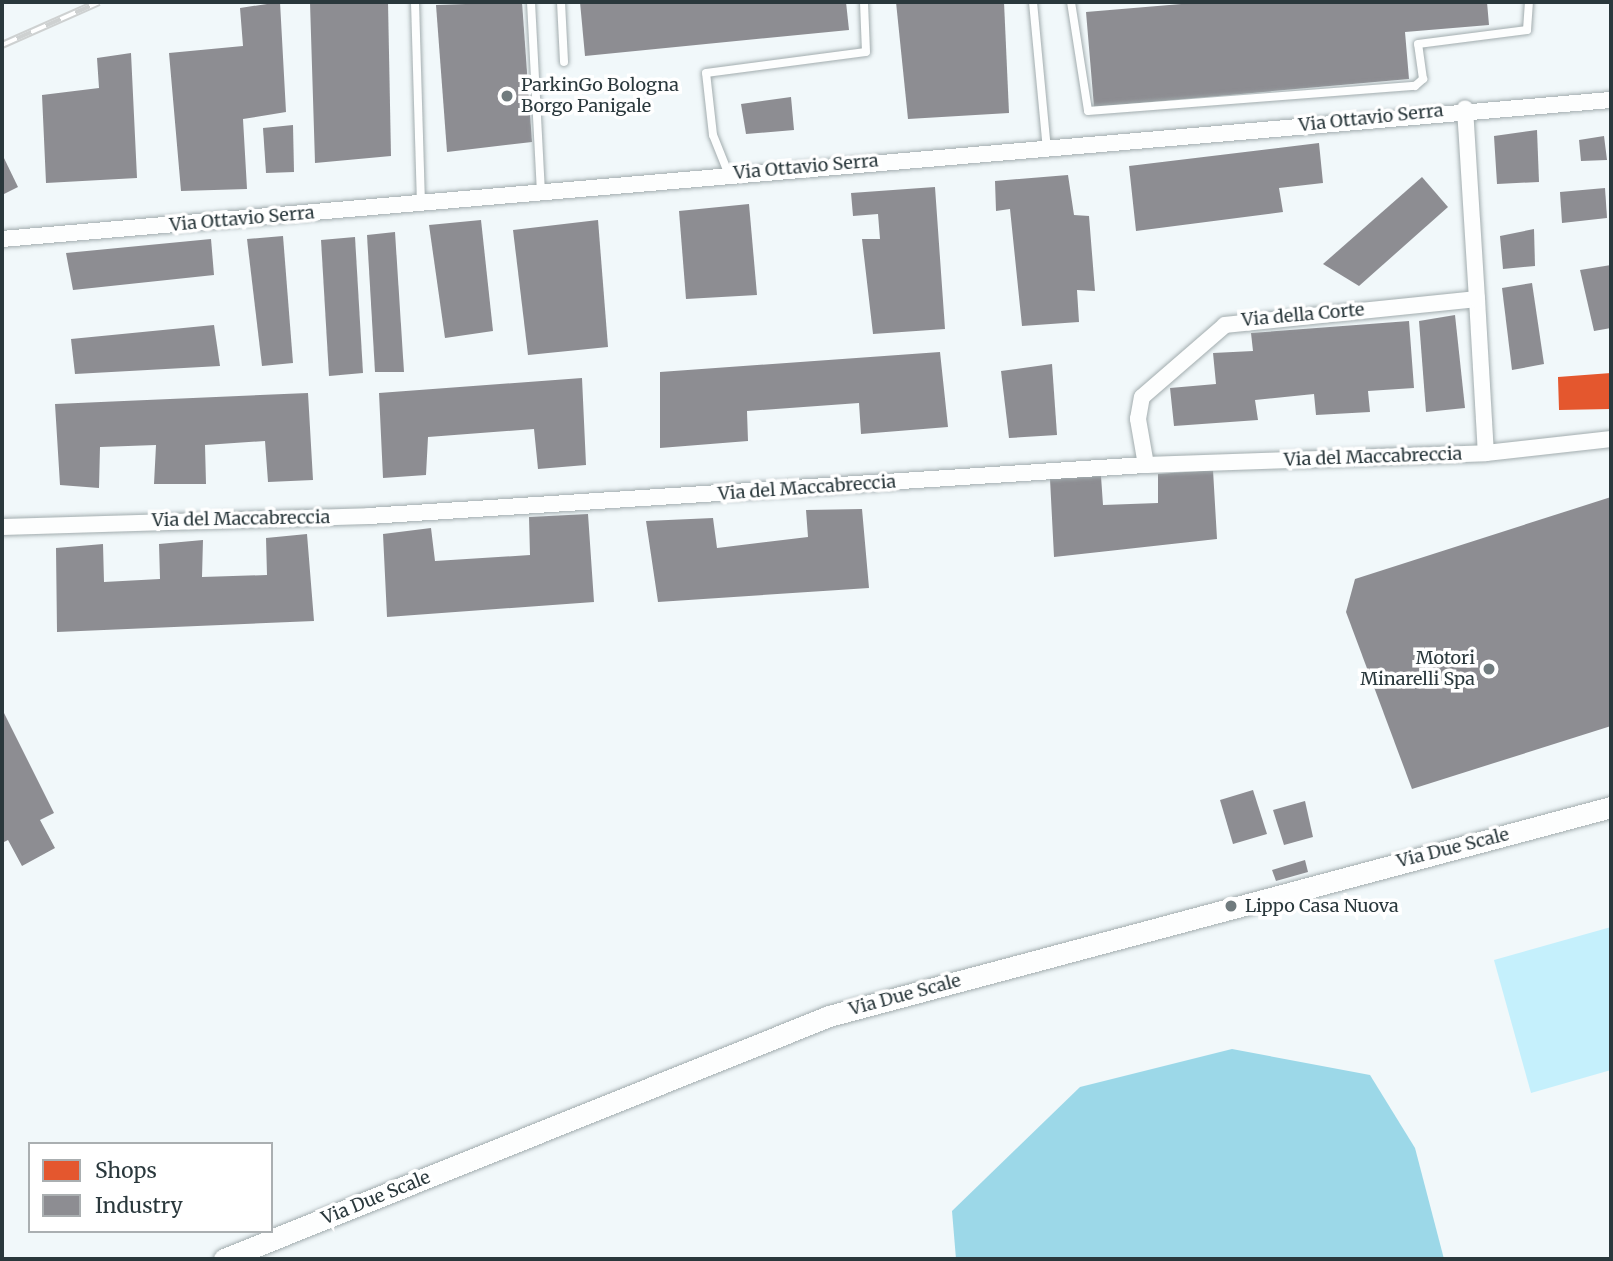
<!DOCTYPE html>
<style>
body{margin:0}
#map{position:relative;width:1613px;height:1261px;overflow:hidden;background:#f1f8fa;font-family:Merriweather,serif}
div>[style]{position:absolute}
.green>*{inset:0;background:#c5f0fc}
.water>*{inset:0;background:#9cd8e8}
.shops>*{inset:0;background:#e4572e}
.industry>*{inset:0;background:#8d8d92}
.roads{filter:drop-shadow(0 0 2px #a2acae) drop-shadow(0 0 2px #a2acae)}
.service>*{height:8px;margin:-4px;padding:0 4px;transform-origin:4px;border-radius:4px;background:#fdfefe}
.minor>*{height:16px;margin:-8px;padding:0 8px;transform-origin:8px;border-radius:8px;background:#fdfefe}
.tertiary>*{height:21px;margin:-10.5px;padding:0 10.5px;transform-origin:10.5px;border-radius:10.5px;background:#fdfefe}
.rail>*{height:8px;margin-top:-4px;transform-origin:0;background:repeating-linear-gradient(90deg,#fff 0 16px,#ced1d1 0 32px);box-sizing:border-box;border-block:2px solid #ced1d1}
.dots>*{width:19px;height:19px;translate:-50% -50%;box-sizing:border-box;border:4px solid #fff;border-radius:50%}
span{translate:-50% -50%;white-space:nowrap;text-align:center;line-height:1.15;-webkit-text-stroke:7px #fff;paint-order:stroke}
.poi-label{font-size:18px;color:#2a383c}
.left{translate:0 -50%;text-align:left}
.right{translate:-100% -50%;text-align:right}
.street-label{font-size:18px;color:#2a383c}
.frame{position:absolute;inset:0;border:4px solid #2a383c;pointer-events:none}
.legend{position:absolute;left:28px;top:1142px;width:245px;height:91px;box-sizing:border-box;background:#fff;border:2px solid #aaafb1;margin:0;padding:9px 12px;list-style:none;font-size:21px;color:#2a383c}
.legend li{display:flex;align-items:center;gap:14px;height:35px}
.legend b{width:35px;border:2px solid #aaafb1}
</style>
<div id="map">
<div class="green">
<div style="clip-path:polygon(1611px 927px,1611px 1070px,1531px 1093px,1494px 960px)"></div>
</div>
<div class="water">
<div style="clip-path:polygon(1232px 1049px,1370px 1075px,1415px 1148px,1444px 1259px,956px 1259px,952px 1211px,1080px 1087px)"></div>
</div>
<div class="shops">
<div style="clip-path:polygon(1611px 373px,1611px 409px,1559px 410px,1558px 377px)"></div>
</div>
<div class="industry">
<div style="clip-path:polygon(280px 2px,286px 112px,243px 119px,247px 189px,181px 191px,169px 53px,243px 46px,240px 8px)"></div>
<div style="clip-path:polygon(310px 2px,388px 2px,391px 156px,315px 163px)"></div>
<div style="clip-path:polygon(522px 2px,532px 142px,447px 152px,436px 5px)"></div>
<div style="clip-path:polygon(580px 2px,846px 2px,849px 30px,585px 56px)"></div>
<div style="clip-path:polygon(896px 2px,1004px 2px,1009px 113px,908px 119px)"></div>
<div style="clip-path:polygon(1205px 2px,1487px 2px,1489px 25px,1405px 32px,1409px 79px,1094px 107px,1086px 12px)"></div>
<div style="clip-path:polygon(131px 53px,137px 178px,46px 183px,42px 95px,99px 88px,97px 58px)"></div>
<div style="clip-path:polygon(791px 97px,794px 130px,746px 134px,741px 104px)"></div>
<div style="clip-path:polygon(293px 125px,294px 172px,266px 173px,263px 128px)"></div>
<div style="clip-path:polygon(1537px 130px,1539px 182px,1497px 184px,1494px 136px)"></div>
<div style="clip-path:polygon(1604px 136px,1607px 160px,1581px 161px,1579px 140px)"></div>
<div style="clip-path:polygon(1319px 143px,1323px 183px,1279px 188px,1283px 212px,1136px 231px,1129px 166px)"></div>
<div style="clip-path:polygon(2px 154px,18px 187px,2px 195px)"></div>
<div style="clip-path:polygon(1068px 175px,1074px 215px,1089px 216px,1095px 291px,1077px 290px,1079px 322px,1022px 326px,1010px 209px,996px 211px,995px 181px)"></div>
<div style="clip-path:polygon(1422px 177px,1448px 207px,1359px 286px,1323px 264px)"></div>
<div style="clip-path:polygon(935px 187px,945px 329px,873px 334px,862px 239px,880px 239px,878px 214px,853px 216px,851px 193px)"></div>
<div style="clip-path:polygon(1605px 188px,1607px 218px,1562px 223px,1560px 192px)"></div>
<div style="clip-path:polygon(749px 204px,757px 295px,686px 299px,679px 211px)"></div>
<div style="clip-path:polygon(481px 220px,493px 331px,445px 338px,429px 225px)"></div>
<div style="clip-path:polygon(598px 220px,608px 347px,528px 355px,513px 230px)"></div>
<div style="clip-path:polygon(1534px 229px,1535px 266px,1503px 269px,1500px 236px)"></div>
<div style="clip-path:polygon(395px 232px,404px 372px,375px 372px,367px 235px)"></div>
<div style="clip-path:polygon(283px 236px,293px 363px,262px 366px,247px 239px)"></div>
<div style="clip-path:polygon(355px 237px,363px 373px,329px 376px,321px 240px)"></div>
<div style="clip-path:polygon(211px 239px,214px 275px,73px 290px,66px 253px)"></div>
<div style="clip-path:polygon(1611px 265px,1611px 328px,1594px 331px,1580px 270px)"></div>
<div style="clip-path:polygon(1532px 283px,1544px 364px,1512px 370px,1502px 288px)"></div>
<div style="clip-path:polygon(1455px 315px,1465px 408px,1426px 412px,1419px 321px)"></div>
<div style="clip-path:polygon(1409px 321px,1414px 388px,1368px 391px,1370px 412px,1316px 415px,1314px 394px,1255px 400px,1258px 420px,1174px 426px,1170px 388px,1216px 384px,1213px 353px,1253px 351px,1251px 333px)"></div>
<div style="clip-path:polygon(214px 325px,220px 366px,75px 374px,71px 339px)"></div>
<div style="clip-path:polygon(940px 352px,948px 427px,861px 434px,859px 403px,747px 411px,748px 441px,660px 448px,660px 372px)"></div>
<div style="clip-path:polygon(1052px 364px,1057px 435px,1009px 438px,1001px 371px)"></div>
<div style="clip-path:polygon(582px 378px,586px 465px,538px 469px,534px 429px,428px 437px,426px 475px,383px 478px,379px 393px)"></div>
<div style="clip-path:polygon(308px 393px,313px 480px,268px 482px,265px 441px,205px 445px,206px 484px,154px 484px,156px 445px,100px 447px,99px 488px,60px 485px,55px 404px)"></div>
<div style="clip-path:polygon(1213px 470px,1217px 539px,1054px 557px,1050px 479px,1101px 476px,1103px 505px,1158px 503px,1158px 474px)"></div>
<div style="clip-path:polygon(1611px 497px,1611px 726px,1412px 789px,1346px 612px,1355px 579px)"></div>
<div style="clip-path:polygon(862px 509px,869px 588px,658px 602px,646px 521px,713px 518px,717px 548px,808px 537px,806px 510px)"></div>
<div style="clip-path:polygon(588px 514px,594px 602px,387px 617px,383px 534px,431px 528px,435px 561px,530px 555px,529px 517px)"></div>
<div style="clip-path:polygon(307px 534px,314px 621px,57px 632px,56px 548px,103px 544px,104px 582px,160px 579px,159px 544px,203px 540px,202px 577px,267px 575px,266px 538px)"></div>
<div style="clip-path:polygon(2px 709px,54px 813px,40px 820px,55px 848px,22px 866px,8px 840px,2px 843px)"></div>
<div style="clip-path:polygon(1253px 790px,1267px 834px,1233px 844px,1220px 800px)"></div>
<div style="clip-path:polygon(1305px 801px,1313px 837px,1284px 845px,1273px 810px)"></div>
<div style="clip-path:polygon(1305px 860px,1308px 872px,1276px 881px,1272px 870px)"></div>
</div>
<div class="roads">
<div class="service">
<div style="left:415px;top:2px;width:202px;rotate:88.3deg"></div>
<div style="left:531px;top:2px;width:191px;rotate:87deg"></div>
<div style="left:561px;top:2px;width:60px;rotate:87.1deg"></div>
<div style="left:1033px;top:2px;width:150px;rotate:84.6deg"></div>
<div style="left:1071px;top:2px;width:110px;rotate:81.1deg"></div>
<div style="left:1088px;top:111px;width:328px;rotate:-4.4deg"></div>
<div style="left:1415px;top:86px;width:11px;rotate:-41deg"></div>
<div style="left:1423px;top:79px;width:35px;rotate:-98deg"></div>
<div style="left:1418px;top:44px;width:110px;rotate:-7.3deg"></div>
<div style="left:1527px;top:30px;width:28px;rotate:-86deg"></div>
<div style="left:729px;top:175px;width:43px;rotate:-111.8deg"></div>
<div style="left:713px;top:135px;width:62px;rotate:-96.4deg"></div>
<div style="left:706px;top:73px;width:161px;rotate:-7.5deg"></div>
<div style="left:866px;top:52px;width:50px;rotate:-92.3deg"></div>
</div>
<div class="minor">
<div style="left:2px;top:239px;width:1615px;rotate:-4.94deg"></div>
<div style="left:1477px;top:299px;width:154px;rotate:86.7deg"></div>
<div style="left:1146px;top:465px;width:47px;rotate:-99.9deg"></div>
<div style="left:1138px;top:419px;width:22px;rotate:-80deg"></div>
<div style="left:1142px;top:397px;width:110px;rotate:-40.9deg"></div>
<div style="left:1225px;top:325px;width:253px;rotate:-5.9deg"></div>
<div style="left:1477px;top:299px;width:191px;rotate:-93.6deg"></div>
<div style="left:2px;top:527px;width:367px;rotate:-1.7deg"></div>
<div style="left:369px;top:516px;width:779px;rotate:-3.76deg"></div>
<div style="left:1146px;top:465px;width:340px;rotate:-2deg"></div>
<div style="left:1486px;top:453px;width:126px;rotate:-6.4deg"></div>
</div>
<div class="tertiary">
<div style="left:224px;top:1259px;width:652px;rotate:-21.88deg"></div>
<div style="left:829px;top:1016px;width:809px;rotate:-14.96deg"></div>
</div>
</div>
<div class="rail">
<div style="left:2px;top:45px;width:106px;rotate:-23.9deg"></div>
</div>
<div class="dots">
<div style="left:507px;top:96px;background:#707b7e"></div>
<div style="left:1489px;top:669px;background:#707b7e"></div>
<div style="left:1231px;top:906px;background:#707b7e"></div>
</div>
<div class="poi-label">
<span class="left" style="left:521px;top:96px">ParkinGo Bologna<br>Borgo Panigale</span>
<span class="right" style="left:1475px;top:669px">Motori<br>Minarelli Spa</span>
<span class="left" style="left:1245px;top:906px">Lippo Casa Nuova</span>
</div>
<div class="street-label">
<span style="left:1371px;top:118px;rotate:-6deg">Via Ottavio Serra</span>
<span style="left:806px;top:167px;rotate:-5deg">Via Ottavio Serra</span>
<span style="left:242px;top:219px;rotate:-5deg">Via Ottavio Serra</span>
<span style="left:1303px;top:315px;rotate:-5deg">Via della Corte</span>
<span style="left:1373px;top:457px;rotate:-2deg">Via del Maccabreccia</span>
<span style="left:807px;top:488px;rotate:-4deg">Via del Maccabreccia</span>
<span style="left:241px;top:519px;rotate:-1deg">Via del Maccabreccia</span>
<span style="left:1453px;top:848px;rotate:-14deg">Via Due Scale</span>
<span style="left:905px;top:995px;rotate:-15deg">Via Due Scale</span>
<span style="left:376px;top:1198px;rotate:-22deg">Via Due Scale</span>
</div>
<div class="frame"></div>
<ul class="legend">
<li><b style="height:19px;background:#e4572e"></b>Shops</li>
<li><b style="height:19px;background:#8d8d92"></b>Industry</li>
</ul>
</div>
